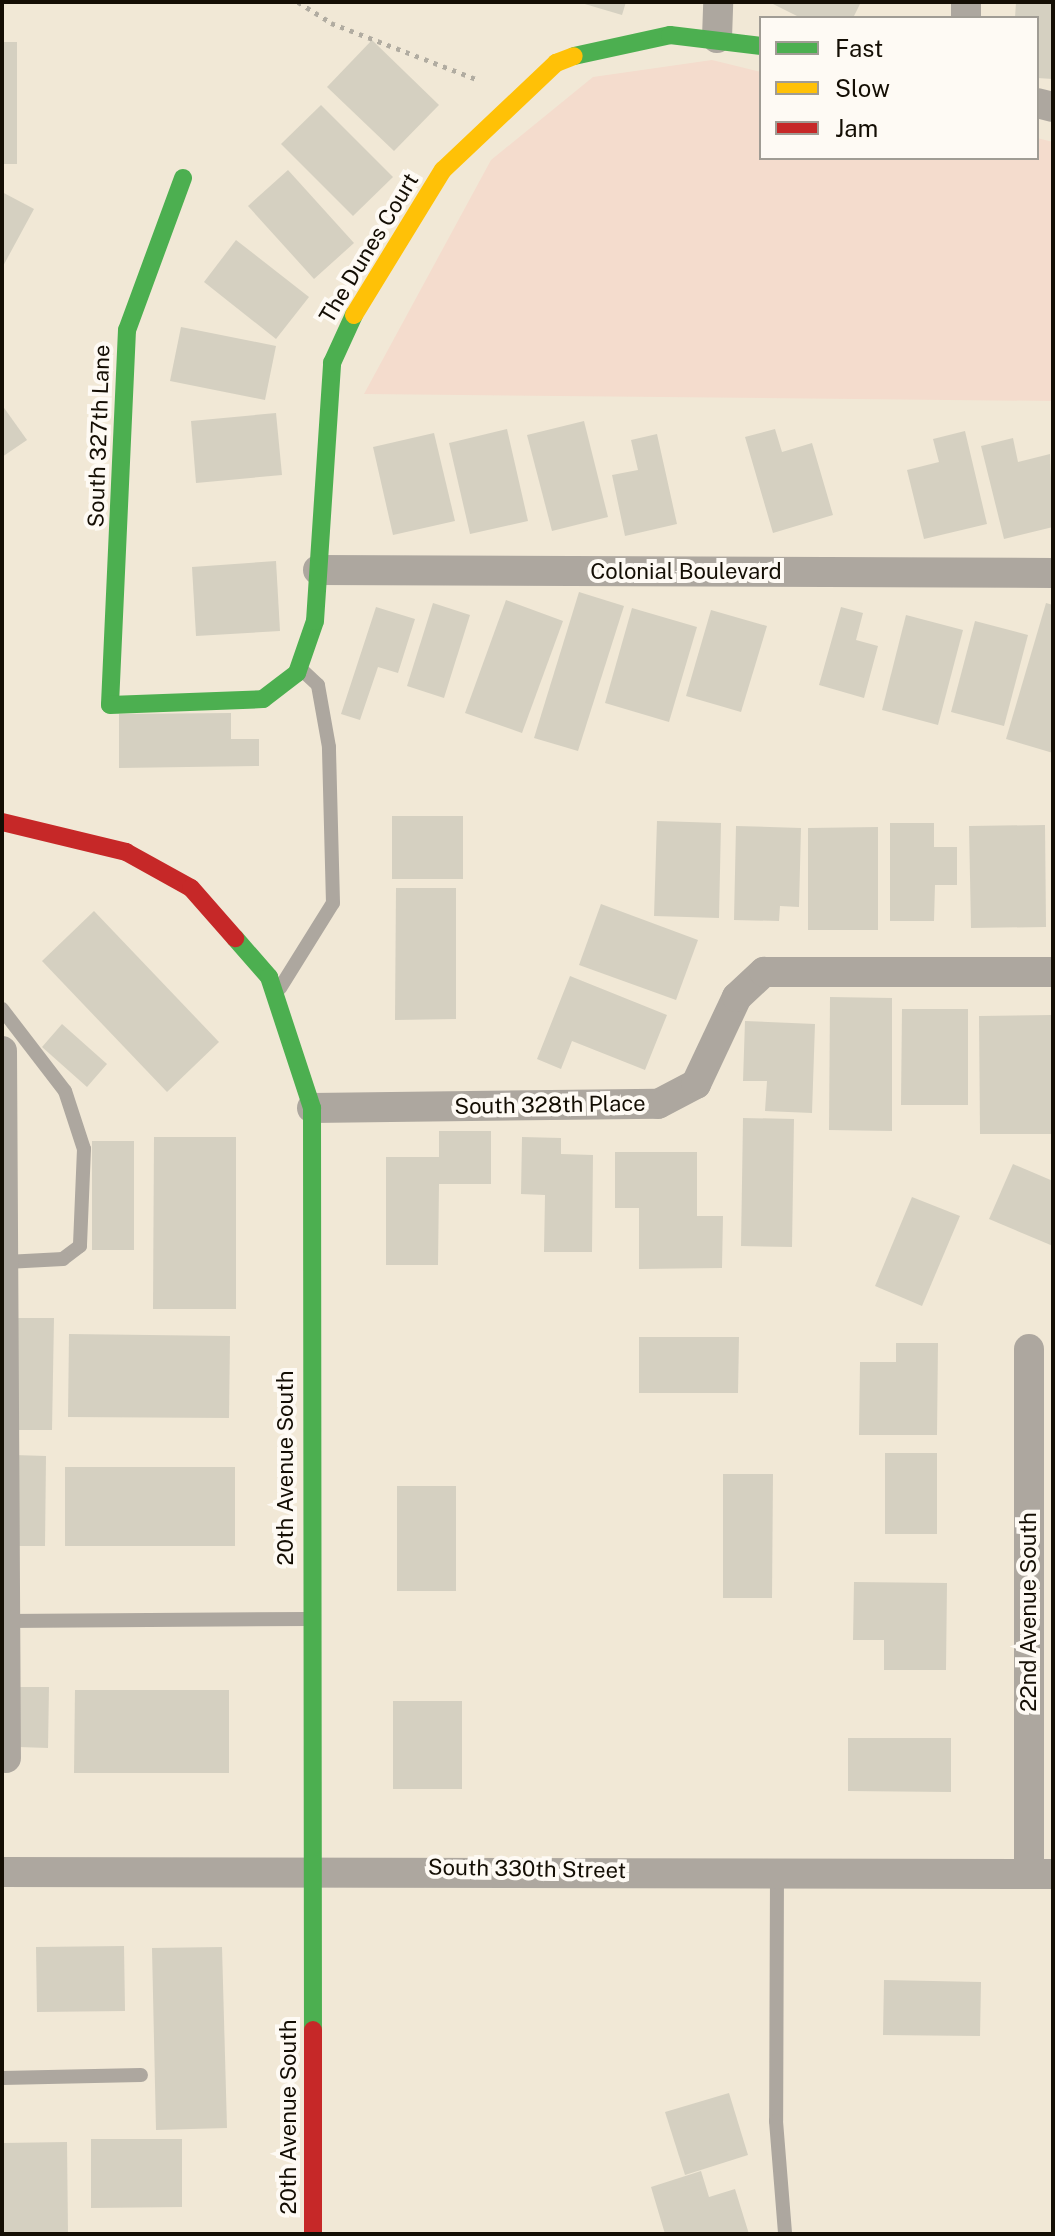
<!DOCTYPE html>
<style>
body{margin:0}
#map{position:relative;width:1055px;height:2236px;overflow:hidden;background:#f1e8d6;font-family:"Public Sans",sans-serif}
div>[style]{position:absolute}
.green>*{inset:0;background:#f4dccd}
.building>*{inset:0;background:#d5d0c1}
.path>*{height:5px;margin-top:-2.5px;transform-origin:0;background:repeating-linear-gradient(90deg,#b1aca1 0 4px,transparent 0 10px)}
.lane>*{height:14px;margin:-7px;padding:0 7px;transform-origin:7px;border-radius:7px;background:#ada79f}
.street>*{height:30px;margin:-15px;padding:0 15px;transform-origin:15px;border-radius:15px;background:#ada79f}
.fast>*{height:18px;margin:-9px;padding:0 9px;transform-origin:9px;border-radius:9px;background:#4caf50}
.slow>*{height:18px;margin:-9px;padding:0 9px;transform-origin:9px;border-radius:9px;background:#ffc107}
.jam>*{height:18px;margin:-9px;padding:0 9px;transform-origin:9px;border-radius:9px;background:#c62828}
span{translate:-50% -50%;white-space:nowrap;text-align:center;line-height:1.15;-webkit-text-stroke:8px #fefaf4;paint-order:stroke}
.street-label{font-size:22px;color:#140e04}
.frame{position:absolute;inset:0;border:4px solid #140e04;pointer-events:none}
.legend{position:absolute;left:759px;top:16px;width:280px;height:144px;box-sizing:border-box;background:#fefaf4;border:2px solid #a09c94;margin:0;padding:10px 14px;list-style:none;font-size:24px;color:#140e04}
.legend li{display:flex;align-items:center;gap:16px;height:40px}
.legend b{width:40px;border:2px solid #a09c94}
</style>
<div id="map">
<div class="green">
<div style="clip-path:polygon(712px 60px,761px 72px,761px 158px,1037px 158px,1037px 138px,1053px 142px,1053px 401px,364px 394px,491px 160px,593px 77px)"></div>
</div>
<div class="building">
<div style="clip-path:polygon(578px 2px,626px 2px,622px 15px)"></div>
<div style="clip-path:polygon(769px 2px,861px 2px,853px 18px,801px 18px)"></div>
<div style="clip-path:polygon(1016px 2px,1053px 2px,1053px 79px,1037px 78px,1037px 18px,1015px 18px)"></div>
<div style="clip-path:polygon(372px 40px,439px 105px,394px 151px,327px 87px)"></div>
<div style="clip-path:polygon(2px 42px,17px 42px,17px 164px,2px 164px)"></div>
<div style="clip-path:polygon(321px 105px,393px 177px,353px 216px,281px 144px)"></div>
<div style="clip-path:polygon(288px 170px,354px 243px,314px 279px,248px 206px)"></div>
<div style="clip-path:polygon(2px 192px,34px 209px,2px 268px)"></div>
<div style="clip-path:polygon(236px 240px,309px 297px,276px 339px,204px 282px)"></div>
<div style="clip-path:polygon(181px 327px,276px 346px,265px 400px,170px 381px)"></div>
<div style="clip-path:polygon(2px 405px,27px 440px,2px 457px)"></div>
<div style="clip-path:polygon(276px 413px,282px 475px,196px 483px,191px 421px)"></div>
<div style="clip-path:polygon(584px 421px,608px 517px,552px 531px,527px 435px)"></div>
<div style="clip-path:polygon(507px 429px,528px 521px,470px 534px,449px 443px)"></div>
<div style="clip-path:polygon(775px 429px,782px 452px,812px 443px,833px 515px,773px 533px,745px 437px)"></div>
<div style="clip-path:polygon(965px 431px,987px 524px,924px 539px,907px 470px,939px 462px,933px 439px)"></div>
<div style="clip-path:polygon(434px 433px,455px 521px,393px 535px,373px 447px)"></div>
<div style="clip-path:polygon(657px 434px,677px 524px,625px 536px,612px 475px,638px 470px,631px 440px)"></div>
<div style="clip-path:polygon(1013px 438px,1018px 462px,1050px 454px,1053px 527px,1004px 539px,981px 446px)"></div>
<div style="clip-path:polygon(276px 561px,280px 631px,196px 636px,192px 567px)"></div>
<div style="clip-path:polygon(579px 592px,624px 606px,578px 751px,534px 738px)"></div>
<div style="clip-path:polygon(506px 600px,563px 621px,522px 733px,465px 713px)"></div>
<div style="clip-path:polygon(433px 603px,470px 615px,444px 698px,407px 686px)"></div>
<div style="clip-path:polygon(1046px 603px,1053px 605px,1053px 753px,1006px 739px)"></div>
<div style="clip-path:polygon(376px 607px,415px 619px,398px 673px,378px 667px,360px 720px,341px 714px)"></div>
<div style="clip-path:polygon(841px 607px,863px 613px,856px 640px,878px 646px,864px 698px,819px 685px)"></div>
<div style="clip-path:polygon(632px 608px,697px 627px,669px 722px,605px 703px)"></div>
<div style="clip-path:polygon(711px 610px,767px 626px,741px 712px,686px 696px)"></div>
<div style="clip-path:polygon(906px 615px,963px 630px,938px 725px,882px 710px)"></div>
<div style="clip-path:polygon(975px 621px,1028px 635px,1004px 726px,951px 712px)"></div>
<div style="clip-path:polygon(231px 713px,231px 739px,259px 739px,259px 766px,119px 768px,119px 714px)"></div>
<div style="clip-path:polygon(392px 816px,463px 816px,463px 879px,392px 879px)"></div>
<div style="clip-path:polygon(657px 821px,721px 823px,719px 918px,654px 916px)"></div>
<div style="clip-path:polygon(890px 823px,934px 823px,934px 847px,957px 847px,957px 885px,935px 885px,934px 921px,890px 921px)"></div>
<div style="clip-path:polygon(1045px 825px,1046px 927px,971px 928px,969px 826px)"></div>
<div style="clip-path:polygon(736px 826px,801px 828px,799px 907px,780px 906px,779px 921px,734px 920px)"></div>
<div style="clip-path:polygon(878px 827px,878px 930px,808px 930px,808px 828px)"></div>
<div style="clip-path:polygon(396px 888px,456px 888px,456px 1019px,395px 1020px)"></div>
<div style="clip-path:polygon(601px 904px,698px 940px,676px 1000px,579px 965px)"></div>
<div style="clip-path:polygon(94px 911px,219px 1042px,167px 1092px,42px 961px)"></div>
<div style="clip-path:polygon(570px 976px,667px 1015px,645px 1070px,572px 1041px,561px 1069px,537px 1059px)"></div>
<div style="clip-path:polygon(830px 997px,892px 998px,892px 1131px,829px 1130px)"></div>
<div style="clip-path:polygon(902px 1009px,968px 1009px,968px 1105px,901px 1105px)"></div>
<div style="clip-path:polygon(1051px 1015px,1052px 1134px,980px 1134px,979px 1016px)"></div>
<div style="clip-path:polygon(745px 1021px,815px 1024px,812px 1113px,765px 1111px,767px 1081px,743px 1081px)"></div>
<div style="clip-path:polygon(62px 1024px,107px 1064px,87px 1087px,42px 1047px)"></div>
<div style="clip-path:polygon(743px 1118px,794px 1119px,792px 1247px,741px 1246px)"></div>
<div style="clip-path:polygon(439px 1131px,491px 1131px,491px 1184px,439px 1184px,438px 1265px,386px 1265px,386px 1157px,439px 1157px)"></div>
<div style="clip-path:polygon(154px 1137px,236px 1137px,236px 1309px,153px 1309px)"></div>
<div style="clip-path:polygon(522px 1137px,561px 1138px,561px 1154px,593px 1155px,592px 1252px,544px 1252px,545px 1195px,521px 1194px)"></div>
<div style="clip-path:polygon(92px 1141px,134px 1141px,134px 1250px,92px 1250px)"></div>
<div style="clip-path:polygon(615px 1152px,697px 1152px,697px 1216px,723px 1216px,722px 1268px,639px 1269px,639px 1208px,615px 1208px)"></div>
<div style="clip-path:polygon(1013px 1164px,1053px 1181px,1053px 1246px,989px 1219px)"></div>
<div style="clip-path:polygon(912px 1197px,960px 1216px,922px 1306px,875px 1286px)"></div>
<div style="clip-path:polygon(13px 1318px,54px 1318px,52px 1430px,12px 1430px)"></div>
<div style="clip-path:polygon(69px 1334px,230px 1336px,229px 1418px,68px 1417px)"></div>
<div style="clip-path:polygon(639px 1337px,739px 1337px,738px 1393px,639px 1393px)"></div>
<div style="clip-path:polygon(896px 1343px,938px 1343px,937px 1435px,859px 1435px,860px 1362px,896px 1362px)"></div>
<div style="clip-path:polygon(885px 1453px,937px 1453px,937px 1534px,885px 1534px)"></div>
<div style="clip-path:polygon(14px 1455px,46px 1456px,45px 1546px,14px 1546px)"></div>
<div style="clip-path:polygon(65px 1467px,235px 1467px,235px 1546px,65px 1546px)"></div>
<div style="clip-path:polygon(723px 1474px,773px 1474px,772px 1598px,723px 1598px)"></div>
<div style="clip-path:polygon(397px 1486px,456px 1486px,456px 1591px,397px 1591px)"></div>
<div style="clip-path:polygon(854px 1582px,947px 1583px,946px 1670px,884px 1670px,884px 1640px,853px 1640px)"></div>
<div style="clip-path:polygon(19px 1687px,49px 1687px,48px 1748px,19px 1747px)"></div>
<div style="clip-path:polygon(75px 1690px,229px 1690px,229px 1773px,74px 1773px)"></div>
<div style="clip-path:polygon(393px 1701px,462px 1701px,462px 1789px,393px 1789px)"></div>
<div style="clip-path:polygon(848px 1738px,951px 1738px,951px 1792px,848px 1791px)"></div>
<div style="clip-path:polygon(124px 1946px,125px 2011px,37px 2012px,36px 1947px)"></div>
<div style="clip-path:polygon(222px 1947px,227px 2128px,156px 2130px,152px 1948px)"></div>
<div style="clip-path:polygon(884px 1980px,981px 1982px,980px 2036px,883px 2035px)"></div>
<div style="clip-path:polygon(729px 2093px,748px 2155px,685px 2175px,665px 2112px)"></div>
<div style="clip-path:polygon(91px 2139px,182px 2139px,182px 2207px,91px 2208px)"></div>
<div style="clip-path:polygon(67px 2142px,68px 2234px,4px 2234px,3px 2143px)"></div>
<div style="clip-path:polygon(701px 2171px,709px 2197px,735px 2189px,749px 2234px,665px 2234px,651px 2187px)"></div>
</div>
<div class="path">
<div style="left:298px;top:2px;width:39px;rotate:32deg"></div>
<div style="left:331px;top:23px;width:159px;rotate:21.1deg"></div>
</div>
<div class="lane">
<div style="left:280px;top:988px;width:100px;rotate:-58.1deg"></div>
<div style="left:333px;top:903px;width:156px;rotate:-91.5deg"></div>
<div style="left:329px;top:747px;width:63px;rotate:-100.1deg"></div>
<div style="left:318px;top:685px;width:23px;rotate:-137deg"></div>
<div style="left:2px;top:1009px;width:103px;rotate:52.5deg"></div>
<div style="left:65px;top:1091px;width:61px;rotate:71.9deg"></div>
<div style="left:84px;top:1149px;width:97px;rotate:92.4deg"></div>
<div style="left:80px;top:1246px;width:21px;rotate:143deg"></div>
<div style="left:63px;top:1259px;width:57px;rotate:177deg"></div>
<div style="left:6px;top:1621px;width:303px;rotate:-0.4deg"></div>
<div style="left:777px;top:1872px;width:249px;rotate:90.2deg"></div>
<div style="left:776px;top:2121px;width:113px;rotate:85.4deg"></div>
<div style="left:2px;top:2078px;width:139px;rotate:-1.2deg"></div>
</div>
<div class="street">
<div style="left:966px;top:2px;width:16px;rotate:90deg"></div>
<div style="left:717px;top:38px;width:36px;rotate:-88deg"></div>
<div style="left:1037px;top:103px;width:16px;rotate:14deg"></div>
<div style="left:318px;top:570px;width:735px;rotate:0.23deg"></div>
<div style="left:2px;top:1051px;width:707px;rotate:89.68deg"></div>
<div style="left:312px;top:1108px;width:346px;rotate:-0.7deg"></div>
<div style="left:658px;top:1104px;width:43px;rotate:-27.8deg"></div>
<div style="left:696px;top:1084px;width:96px;rotate:-64.8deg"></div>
<div style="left:737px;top:997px;width:37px;rotate:-43deg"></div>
<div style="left:764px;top:972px;width:289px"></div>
<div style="left:1029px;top:1349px;width:525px;rotate:90deg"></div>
<div style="left:2px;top:1872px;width:1051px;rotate:0.11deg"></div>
</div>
<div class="fast">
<div style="left:574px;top:56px;width:98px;rotate:-12.3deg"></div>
<div style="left:670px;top:35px;width:92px;rotate:6.9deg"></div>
<div style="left:183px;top:178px;width:162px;rotate:110.2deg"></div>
<div style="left:127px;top:330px;width:375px;rotate:92.6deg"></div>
<div style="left:110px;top:705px;width:153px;rotate:-2.2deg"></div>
<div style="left:263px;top:699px;width:43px;rotate:-37.4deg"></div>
<div style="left:297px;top:673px;width:55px;rotate:-70.9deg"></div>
<div style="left:315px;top:621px;width:259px;rotate:-86.2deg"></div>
<div style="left:332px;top:363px;width:53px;rotate:-65.4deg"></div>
<div style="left:235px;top:938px;width:52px;rotate:48.9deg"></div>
<div style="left:269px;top:977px;width:138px;rotate:71.8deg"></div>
<div style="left:312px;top:1108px;width:922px;rotate:89.94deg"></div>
</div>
<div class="slow">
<div style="left:354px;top:315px;width:170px;rotate:-58.5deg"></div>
<div style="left:443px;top:170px;width:156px;rotate:-43.4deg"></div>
<div style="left:556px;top:63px;width:19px;rotate:-21deg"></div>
</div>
<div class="jam">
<div style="left:2px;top:822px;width:128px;rotate:13.6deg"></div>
<div style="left:126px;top:852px;width:74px;rotate:29deg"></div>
<div style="left:191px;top:888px;width:67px;rotate:48.7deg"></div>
<div style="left:313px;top:2030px;width:204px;rotate:90deg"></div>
</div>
<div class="street-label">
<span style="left:369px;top:248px;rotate:-59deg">The Dunes Court</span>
<span style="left:99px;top:436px;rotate:-88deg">South 327th Lane</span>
<span style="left:686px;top:572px">Colonial Boulevard</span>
<span style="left:550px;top:1105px;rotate:-1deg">South 328th Place</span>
<span style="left:286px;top:1468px;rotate:-90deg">20th Avenue South</span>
<span style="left:1029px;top:1612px;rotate:-90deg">22nd Avenue South</span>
<span style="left:527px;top:1869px;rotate:1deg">South 330th Street</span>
<span style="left:289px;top:2117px;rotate:-90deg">20th Avenue South</span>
</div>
<div class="frame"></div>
<ul class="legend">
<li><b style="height:10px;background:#4caf50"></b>Fast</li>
<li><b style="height:10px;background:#ffc107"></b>Slow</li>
<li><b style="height:10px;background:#c62828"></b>Jam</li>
</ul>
</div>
